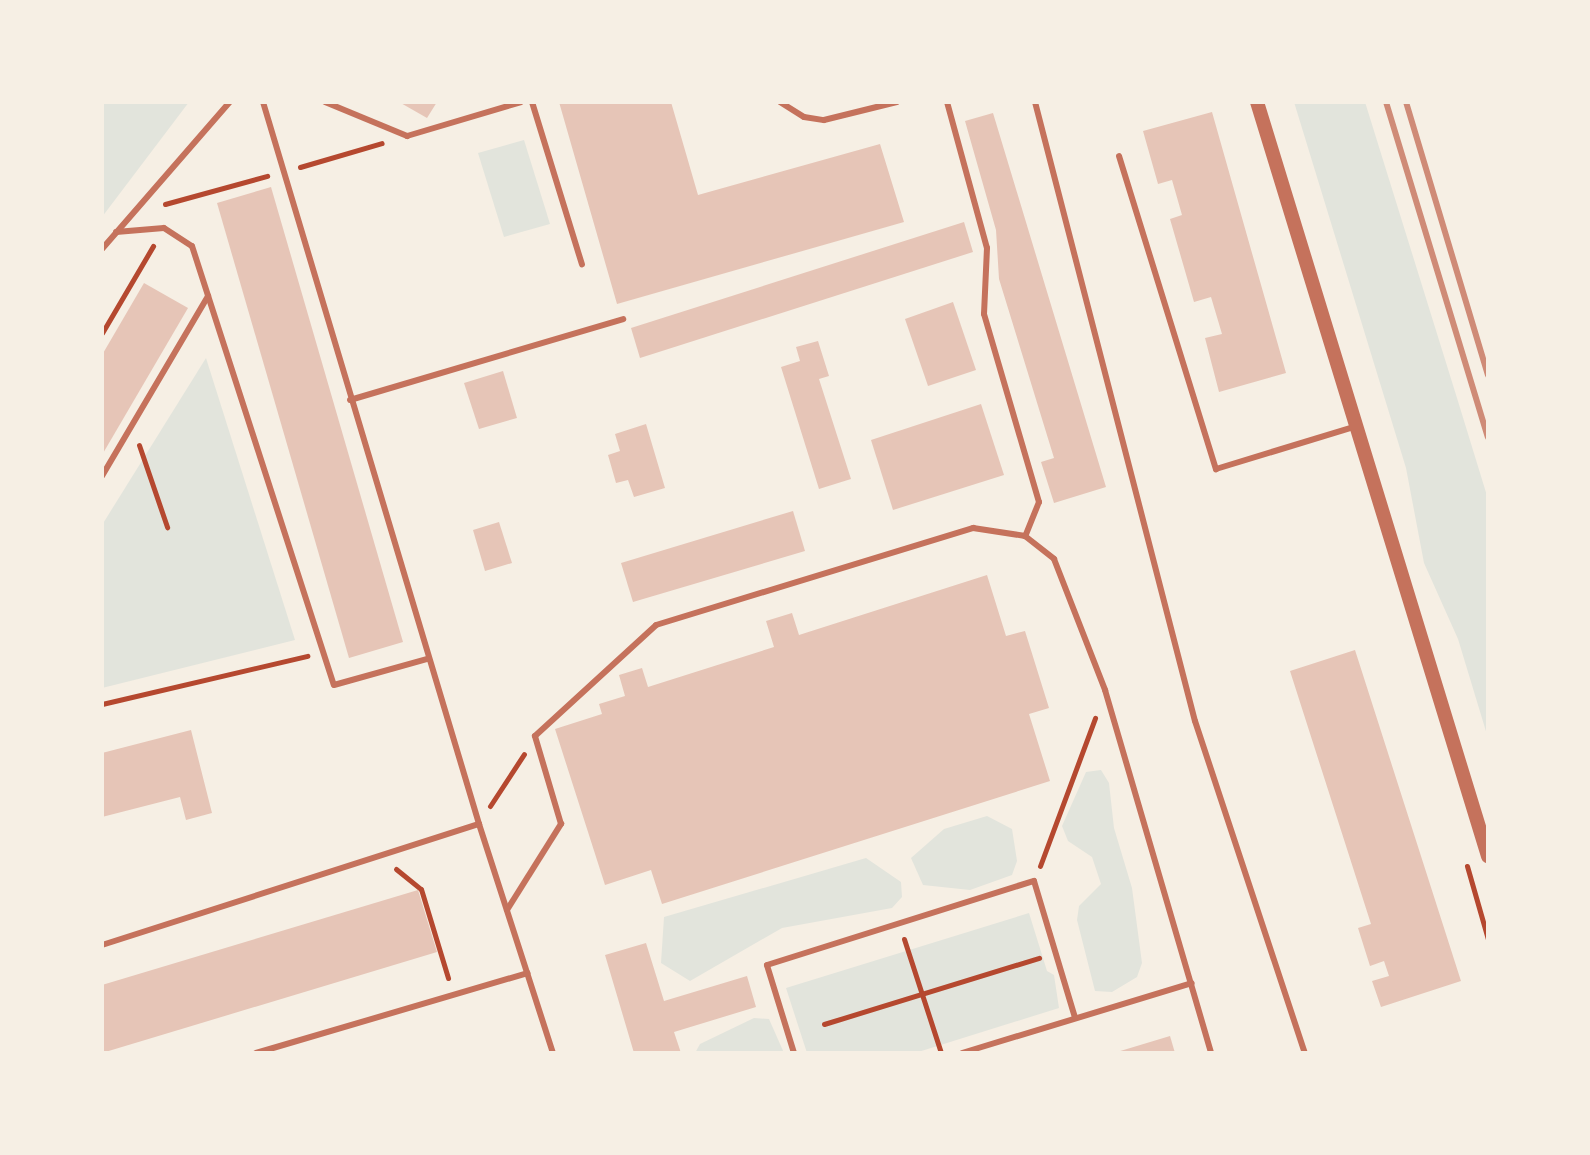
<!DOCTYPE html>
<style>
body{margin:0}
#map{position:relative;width:1590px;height:1155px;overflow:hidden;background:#f6efe4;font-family:"Exo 2",sans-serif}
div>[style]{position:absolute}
.green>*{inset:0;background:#e2e4dc}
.building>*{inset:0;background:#e6c5b7}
.path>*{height:5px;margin:-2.5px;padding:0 2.5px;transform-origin:2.5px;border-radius:2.5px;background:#b5482f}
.service>*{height:6px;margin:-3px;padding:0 3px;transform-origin:3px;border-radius:3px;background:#c5725c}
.tertiary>*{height:14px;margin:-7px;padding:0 7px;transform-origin:7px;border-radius:7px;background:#c5725c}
.rail>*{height:6px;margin:-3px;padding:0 3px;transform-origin:3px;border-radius:3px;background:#cf8b77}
span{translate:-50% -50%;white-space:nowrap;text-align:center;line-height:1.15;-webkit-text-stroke:8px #f6efe4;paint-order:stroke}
.frame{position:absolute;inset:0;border:104px solid #f6efe4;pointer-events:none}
</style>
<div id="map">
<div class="green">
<div style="clip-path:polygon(102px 102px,189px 102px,102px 217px)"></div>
<div style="clip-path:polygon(1294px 102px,1365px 102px,1457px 398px,1488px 499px,1488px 738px,1458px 639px,1424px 563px,1406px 468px)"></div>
<div style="clip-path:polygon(524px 140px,550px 224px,504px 237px,478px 153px)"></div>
<div style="clip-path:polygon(206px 358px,295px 640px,102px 688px,102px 525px)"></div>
<div style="clip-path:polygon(1101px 770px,1109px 783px,1114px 828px,1132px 888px,1142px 963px,1137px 977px,1112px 992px,1095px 991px,1077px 920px,1079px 906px,1101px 884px,1092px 857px,1068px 841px,1062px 826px,1086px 772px)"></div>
<div style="clip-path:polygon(987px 816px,1012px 829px,1017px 861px,1012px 875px,970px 890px,923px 885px,911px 858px,944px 829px)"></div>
<div style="clip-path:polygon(866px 858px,901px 882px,902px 897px,892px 908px,782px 928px,690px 981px,661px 963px,664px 917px)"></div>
<div style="clip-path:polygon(1029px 913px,1047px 971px,1054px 975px,1059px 1008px,915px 1053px,807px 1053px,786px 988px)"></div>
<div style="clip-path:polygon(754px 1018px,769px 1019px,784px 1053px,695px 1053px,700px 1044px)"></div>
</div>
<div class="building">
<div style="clip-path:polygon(399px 102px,437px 102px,427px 118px)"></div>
<div style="clip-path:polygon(559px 102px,671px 102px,698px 195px,880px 144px,904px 222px,617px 304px)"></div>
<div style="clip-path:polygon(1212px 112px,1286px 373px,1219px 392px,1205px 338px,1222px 334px,1211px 297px,1194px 302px,1170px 219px,1182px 215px,1172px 180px,1158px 184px,1143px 131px)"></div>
<div style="clip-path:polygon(993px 113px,1106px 487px,1054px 503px,1041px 462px,1054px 458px,999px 279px,996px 230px,965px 121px)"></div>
<div style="clip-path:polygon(271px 187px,403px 642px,349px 658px,217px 203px)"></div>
<div style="clip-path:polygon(964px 222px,973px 252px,640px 358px,631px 328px)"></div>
<div style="clip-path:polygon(144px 283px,188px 308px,102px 455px,102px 355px)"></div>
<div style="clip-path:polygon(953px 302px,976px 370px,928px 386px,905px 319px)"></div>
<div style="clip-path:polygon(818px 341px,829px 376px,819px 379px,851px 479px,819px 489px,781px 367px,800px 361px,796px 347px)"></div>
<div style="clip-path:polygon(503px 371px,517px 418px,479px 429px,464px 383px)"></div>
<div style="clip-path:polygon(981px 404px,1004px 475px,893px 510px,871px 440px)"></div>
<div style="clip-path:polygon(646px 424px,665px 488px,634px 497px,628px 480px,616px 483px,608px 455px,620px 451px,615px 434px)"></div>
<div style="clip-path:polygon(793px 511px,805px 551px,633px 602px,621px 563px)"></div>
<div style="clip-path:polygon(499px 522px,512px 563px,485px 571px,473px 530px)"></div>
<div style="clip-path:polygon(987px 575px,1006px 636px,1025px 631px,1049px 708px,1029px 714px,1050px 781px,662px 904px,651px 870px,605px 885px,555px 729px,602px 714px,599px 704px,625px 696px,619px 675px,642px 668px,648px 687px,774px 647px,766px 621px,792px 613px,799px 635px)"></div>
<div style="clip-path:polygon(1355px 650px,1461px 981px,1381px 1007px,1372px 981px,1389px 976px,1384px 961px,1370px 966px,1358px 928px,1371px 924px,1290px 671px)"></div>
<div style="clip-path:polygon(191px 730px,212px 813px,186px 820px,180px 797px,102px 817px,102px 753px)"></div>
<div style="clip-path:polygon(418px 890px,437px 952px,102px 1053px,102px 985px)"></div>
<div style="clip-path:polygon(646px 943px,664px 1001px,747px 976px,756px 1007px,674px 1032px,681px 1053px,634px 1053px,605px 955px)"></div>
<div style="clip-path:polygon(1170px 1036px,1175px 1053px,1117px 1053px,1117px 1052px)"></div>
</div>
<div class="path">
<div style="left:300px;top:167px;width:85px;rotate:-16.3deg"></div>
<div style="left:165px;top:204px;width:106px;rotate:-15.4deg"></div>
<div style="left:102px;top:333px;width:101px;rotate:-59.6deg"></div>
<div style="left:139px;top:445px;width:87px;rotate:71.1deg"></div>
<div style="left:102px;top:704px;width:211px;rotate:-13.2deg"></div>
<div style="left:490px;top:806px;width:62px;rotate:-56.8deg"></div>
<div style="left:1040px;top:866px;width:158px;rotate:-69.6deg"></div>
<div style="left:1467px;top:866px;width:76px;rotate:74deg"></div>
<div style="left:396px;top:869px;width:32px;rotate:39deg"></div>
<div style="left:421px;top:889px;width:93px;rotate:73.1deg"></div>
<div style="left:904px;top:939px;width:120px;rotate:72deg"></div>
<div style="left:824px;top:1024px;width:225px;rotate:-17.1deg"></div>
</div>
<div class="service">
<div style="left:263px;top:102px;width:754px;rotate:73.34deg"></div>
<div style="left:325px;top:102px;width:89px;rotate:22.5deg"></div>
<div style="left:407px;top:136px;width:119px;rotate:-16.6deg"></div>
<div style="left:532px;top:102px;width:170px;rotate:72.9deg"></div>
<div style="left:780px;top:102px;width:28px;rotate:32deg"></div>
<div style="left:804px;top:117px;width:20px;rotate:9deg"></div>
<div style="left:824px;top:120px;width:75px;rotate:-13.9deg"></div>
<div style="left:947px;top:102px;width:151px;rotate:74.7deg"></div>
<div style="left:987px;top:248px;width:66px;rotate:92.6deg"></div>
<div style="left:984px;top:314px;width:196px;rotate:73.7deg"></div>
<div style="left:1039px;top:502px;width:37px;rotate:112deg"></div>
<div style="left:1035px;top:102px;width:639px;rotate:75.51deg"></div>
<div style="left:1195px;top:721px;width:350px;rotate:71.7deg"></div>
<div style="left:1119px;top:156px;width:328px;rotate:72.8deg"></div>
<div style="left:1216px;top:469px;width:147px;rotate:-17deg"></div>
<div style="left:116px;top:232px;width:48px;rotate:-4.8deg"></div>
<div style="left:164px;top:228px;width:33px;rotate:33deg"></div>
<div style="left:192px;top:246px;width:461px;rotate:72.1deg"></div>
<div style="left:334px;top:685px;width:97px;rotate:-15.6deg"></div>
<div style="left:102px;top:249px;width:195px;rotate:-49deg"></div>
<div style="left:350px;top:400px;width:285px;rotate:-16.5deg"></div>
<div style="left:102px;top:476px;width:209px;rotate:-59.5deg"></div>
<div style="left:507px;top:910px;width:102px;rotate:-57.9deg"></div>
<div style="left:561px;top:824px;width:92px;rotate:-106.5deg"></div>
<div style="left:535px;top:736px;width:164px;rotate:-42.5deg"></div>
<div style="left:656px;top:625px;width:332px;rotate:-17deg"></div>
<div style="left:973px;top:528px;width:53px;rotate:8.7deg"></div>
<div style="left:1025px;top:536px;width:37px;rotate:38deg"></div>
<div style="left:1054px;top:559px;width:141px;rotate:68.7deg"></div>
<div style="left:1105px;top:690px;width:378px;rotate:73.7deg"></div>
<div style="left:102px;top:945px;width:396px;rotate:-17.8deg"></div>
<div style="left:479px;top:824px;width:241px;rotate:72.1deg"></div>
<div style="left:256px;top:1053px;width:283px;rotate:-16.4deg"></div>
<div style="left:794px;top:1053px;width:92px;rotate:-107.1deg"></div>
<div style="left:767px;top:965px;width:280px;rotate:-17.5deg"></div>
<div style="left:1034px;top:881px;width:143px;rotate:73.3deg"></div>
<div style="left:962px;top:1053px;width:240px;rotate:-16.9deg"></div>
</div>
<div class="tertiary">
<div style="left:1257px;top:102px;width:789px;rotate:72.97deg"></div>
</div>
<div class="rail">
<div style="left:1386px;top:102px;width:350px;rotate:73.1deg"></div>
<div style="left:1406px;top:102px;width:285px;rotate:73.3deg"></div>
</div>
<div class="frame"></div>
</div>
